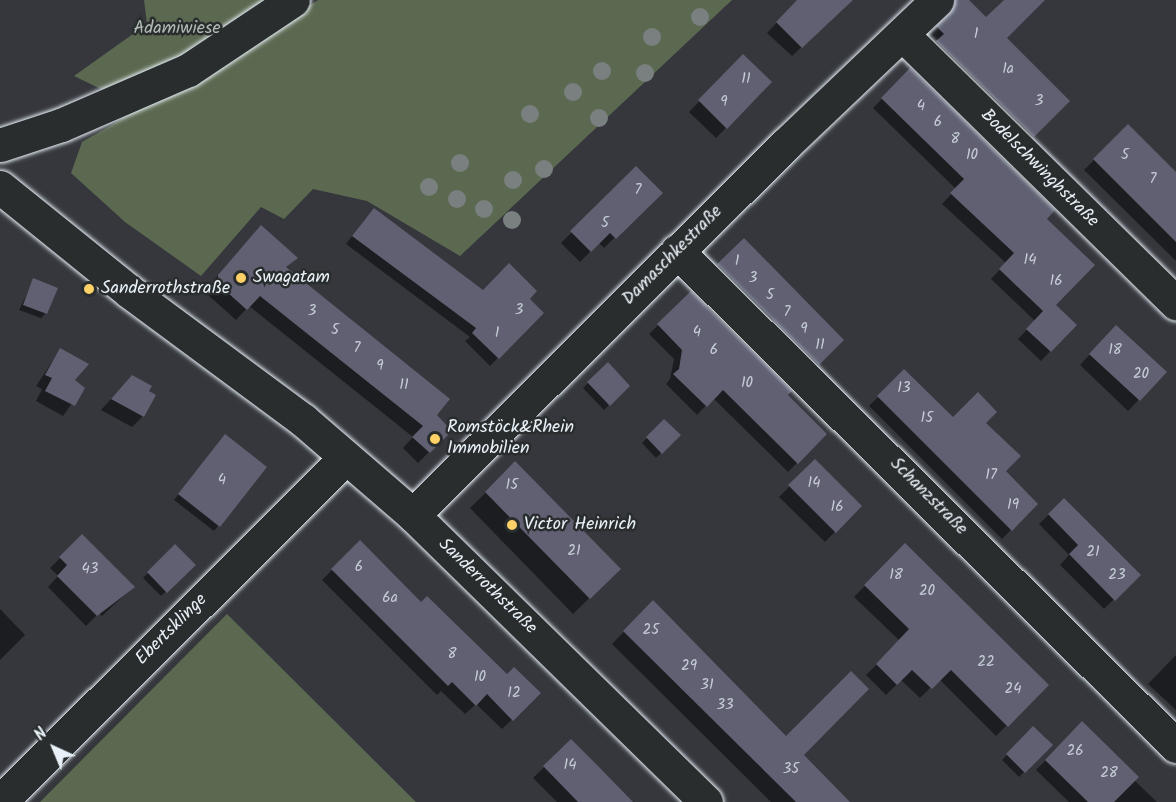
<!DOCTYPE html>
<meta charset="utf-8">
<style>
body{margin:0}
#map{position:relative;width:1176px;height:802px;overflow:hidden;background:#35373c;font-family:Kalam,sans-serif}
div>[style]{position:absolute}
.green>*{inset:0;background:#5c6951}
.shadow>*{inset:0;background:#0007}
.building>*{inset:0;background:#606072}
.roads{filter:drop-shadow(0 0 2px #e8f1f8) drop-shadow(0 0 2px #e8f1f8)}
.minor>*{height:33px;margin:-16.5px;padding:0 16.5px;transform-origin:16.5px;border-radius:16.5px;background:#2a2d2e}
.trees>*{width:18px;height:18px;margin:-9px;border-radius:50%;background:#79807f}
.dots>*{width:16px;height:16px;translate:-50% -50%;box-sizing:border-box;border:3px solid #2a2d2e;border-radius:50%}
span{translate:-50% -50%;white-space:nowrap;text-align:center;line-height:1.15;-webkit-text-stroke:5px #2a2d2e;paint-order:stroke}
.number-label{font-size:15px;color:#c6cdd6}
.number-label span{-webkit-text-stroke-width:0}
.park-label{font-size:18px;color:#b0bbb5}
.street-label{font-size:18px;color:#e8f1f8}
.poi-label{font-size:18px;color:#e8f1f8}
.left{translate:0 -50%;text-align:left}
.north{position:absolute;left:24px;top:718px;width:60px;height:60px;-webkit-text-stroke:4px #2a2d2e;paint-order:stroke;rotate:316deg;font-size:16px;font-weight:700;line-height:24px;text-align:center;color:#e8f1f8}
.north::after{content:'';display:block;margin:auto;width:21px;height:27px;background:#e8f1f8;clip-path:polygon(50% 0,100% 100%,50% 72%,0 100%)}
</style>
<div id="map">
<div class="green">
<div style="clip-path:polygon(144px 0,275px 0,184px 58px,103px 90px,74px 76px,147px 24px)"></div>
<div style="clip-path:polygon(318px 0,732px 0,460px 256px,367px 201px,313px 189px,284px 219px,261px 207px,201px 276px,125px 222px,71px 173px,82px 142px,231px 56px)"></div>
<div style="clip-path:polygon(227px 614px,416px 802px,40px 802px)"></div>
</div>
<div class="shadow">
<div style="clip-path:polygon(798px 0,851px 0,792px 56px,767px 33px)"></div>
<div style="clip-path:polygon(957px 0,986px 20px,1006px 0,1043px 0,1005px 38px,1068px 101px,1023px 146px,927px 38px,941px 24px,945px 9px)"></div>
<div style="clip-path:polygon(743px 56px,770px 82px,716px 138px,689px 112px)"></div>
<div style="clip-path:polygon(910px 70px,1044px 219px,1054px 305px,1075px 325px,1041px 361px,1018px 339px,1035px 321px,991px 279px,1006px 263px,942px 204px,956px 189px,873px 108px)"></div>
<div style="clip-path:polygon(1128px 126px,1176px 174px,1176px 261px,1084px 170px)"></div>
<div style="clip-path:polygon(636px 168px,660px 193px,604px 248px,599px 243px,580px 262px,561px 243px)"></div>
<div style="clip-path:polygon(366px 218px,483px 292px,527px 299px,542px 313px,490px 366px,465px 341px,470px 337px,346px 244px)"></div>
<div style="clip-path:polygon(250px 238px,296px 258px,285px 268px,450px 431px,418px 463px,403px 448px,413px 437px,249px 306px,236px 320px,208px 295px,208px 287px)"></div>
<div style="clip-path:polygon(744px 240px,842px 340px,807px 374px,708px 276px)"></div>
<div style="clip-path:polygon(34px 280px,46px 313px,41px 318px,19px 310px)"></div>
<div style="clip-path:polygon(691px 293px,825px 434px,788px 472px,713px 398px,697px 415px,666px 384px,670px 379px,674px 359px,649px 334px)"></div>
<div style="clip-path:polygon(1106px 337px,1165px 372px,1128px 411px,1080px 365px)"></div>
<div style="clip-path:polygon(60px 350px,73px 380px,83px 388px,63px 416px,36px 401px,42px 389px,36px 386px)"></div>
<div style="clip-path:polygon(608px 364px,628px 386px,604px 410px,583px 388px)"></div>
<div style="clip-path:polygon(904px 371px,1036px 504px,1002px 539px,869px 406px)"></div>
<div style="clip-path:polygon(132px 376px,143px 416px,132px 427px,101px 410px)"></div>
<div style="clip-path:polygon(664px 421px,679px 435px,656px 458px,642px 443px)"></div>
<div style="clip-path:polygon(220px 441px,265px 467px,214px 531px,174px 500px)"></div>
<div style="clip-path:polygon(815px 461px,860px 506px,825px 542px,779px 497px)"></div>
<div style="clip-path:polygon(515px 464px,619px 569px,573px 614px,470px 508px)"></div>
<div style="clip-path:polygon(1064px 500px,1139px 575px,1104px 609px,1060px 565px,1069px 555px,1039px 524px)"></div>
<div style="clip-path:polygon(82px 536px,133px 587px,102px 616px,99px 613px,86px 626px,48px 587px,58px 576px,50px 568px)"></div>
<div style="clip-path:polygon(360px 542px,421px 604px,507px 676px,539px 693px,502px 729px,476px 704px,465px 714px,441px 691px,437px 695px,322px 580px)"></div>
<div style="clip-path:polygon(905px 545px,1047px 685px,996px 736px,939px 679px,920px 698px,901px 680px,886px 695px,866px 675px,900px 641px,854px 597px)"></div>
<div style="clip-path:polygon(175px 546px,194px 565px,161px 596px,143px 578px)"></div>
<div style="clip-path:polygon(653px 602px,802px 755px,849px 802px,771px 802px,612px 644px)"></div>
<div style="clip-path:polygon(0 609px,25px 635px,0 660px)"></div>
<div style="clip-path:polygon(1176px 655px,1176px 710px,1148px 684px)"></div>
<div style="clip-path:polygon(1082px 723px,1134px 780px,1157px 802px,1069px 802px,1036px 770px)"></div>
<div style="clip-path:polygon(1033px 728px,1050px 745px,1019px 777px,1002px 760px)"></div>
<div style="clip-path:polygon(571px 741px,632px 802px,557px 802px,533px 778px)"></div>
</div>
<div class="building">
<div style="clip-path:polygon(797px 0,853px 0,802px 48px,776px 22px)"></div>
<div style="clip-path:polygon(955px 0,969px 0,986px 17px,1004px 0,1045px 0,1007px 38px,1070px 101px,1034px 137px,936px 41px,944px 34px,936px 26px,950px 13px)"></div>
<div style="clip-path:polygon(743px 54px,772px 82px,727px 129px,698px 100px)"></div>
<div style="clip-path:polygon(910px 68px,1055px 210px,1047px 219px,1095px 265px,1056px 305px,1077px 325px,1051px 352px,1026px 329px,1043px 311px,999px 269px,1014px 253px,950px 193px,964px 179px,881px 98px)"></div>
<div style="clip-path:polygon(1128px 124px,1176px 172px,1176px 242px,1093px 159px)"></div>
<div style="clip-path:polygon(636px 166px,663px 193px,616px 239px,610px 233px,591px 252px,570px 231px)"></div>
<div style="clip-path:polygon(374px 208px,483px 290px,509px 263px,537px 291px,530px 299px,544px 313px,499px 359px,472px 333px,476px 328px,352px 236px)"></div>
<div style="clip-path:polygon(261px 225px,298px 258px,286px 267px,450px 399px,437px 415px,452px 431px,430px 453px,412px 437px,423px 426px,260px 296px,247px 310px,218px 284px,218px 275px)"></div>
<div style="clip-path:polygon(744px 238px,844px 340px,819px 365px,717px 264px)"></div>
<div style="clip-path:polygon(33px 278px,58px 288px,47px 314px,23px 305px)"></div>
<div style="clip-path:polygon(691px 291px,792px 391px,788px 395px,827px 434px,798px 464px,723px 390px,707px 407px,673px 374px,679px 369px,682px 350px,657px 324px)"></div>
<div style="clip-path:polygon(1116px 325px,1167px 372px,1140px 401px,1089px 354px)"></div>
<div style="clip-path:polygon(60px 348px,89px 364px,75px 380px,85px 388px,75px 406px,45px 391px,52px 378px,45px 375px)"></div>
<div style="clip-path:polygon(608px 362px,630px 386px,610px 406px,587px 382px)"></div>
<div style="clip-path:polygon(904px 369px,953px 417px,978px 392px,997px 412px,986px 423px,1021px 456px,1006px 471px,1038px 504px,1012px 531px,877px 396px)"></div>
<div style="clip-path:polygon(132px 375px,152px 386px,149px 391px,156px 395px,144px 417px,111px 399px)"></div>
<div style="clip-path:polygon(664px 419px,681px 435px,662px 454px,646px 437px)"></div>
<div style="clip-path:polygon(225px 434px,267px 467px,220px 527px,178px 494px)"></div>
<div style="clip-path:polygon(815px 459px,862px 506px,836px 533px,788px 485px)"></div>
<div style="clip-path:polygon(515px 461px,621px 569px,590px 599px,485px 492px)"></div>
<div style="clip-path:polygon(1064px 498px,1141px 575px,1115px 601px,1069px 554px,1078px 545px,1048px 514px)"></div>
<div style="clip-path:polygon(82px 534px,135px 587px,97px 616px,57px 576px,67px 565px,59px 557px)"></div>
<div style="clip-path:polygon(360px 540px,421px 602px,427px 596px,507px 674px,514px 667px,541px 693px,513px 721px,487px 694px,476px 706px,452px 682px,448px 686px,331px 569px)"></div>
<div style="clip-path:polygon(905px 543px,1049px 685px,1008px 727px,951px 670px,932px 689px,912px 670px,897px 685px,876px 664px,909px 629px,864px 585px)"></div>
<div style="clip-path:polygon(175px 544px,196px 565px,167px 593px,147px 572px)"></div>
<div style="clip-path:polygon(653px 600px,786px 736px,851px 671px,869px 689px,804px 755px,850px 802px,796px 802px,623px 631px)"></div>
<div style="clip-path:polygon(1082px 721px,1139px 777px,1114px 802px,1088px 802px,1045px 760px)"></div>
<div style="clip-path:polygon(1033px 726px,1053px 745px,1025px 773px,1006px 754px)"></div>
<div style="clip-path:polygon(571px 739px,598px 766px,633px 802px,578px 802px,543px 766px)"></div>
</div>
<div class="roads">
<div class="minor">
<div style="left:903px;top:35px;width:383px;rotate:44.5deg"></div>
<div style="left:0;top:145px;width:64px;rotate:-18.2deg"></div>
<div style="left:61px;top:125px;width:138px;rotate:-23.4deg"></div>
<div style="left:188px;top:70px;width:126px;rotate:-33.7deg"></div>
<div style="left:0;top:187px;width:167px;rotate:38.9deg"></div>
<div style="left:130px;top:292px;width:215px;rotate:36.5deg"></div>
<div style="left:303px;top:420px;width:145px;rotate:40.8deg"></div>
<div style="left:413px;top:515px;width:410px;rotate:44.4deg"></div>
<div style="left:677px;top:251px;width:703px;rotate:44.77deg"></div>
<div style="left:413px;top:515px;width:525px;rotate:-44.85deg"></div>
<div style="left:785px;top:145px;width:210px;rotate:-43.6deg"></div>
<div style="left:0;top:802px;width:487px;rotate:-44.9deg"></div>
</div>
</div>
<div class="trees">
<div style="left:700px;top:17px"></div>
<div style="left:652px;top:37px"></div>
<div style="left:602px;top:71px"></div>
<div style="left:645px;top:73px"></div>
<div style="left:573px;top:92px"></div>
<div style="left:530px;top:114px"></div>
<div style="left:599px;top:118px"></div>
<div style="left:460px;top:163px"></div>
<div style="left:544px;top:169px"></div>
<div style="left:513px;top:180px"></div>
<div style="left:429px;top:187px"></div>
<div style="left:457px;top:199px"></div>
<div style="left:484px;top:209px"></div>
<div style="left:512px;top:220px"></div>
</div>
<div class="dots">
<div style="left:241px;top:278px;background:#ffd166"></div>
<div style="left:89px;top:289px;background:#ffd166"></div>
<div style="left:435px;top:439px;background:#ffd166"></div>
<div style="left:512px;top:525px;background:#ffd166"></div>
</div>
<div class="number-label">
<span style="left:976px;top:35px">1</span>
<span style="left:1008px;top:70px">1a</span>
<span style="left:746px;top:80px">11</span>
<span style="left:1039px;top:102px">3</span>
<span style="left:724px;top:103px">9</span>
<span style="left:921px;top:107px">4</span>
<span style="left:938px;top:123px">6</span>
<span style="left:955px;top:140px">8</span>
<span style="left:972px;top:156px">10</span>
<span style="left:1125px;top:156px">5</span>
<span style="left:1153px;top:180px">7</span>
<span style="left:638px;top:191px">7</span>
<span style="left:605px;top:224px">5</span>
<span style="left:1030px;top:261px">14</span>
<span style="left:737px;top:262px">1</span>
<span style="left:753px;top:279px">3</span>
<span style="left:1056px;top:282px">16</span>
<span style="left:770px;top:296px">5</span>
<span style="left:519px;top:311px">3</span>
<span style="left:312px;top:312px">3</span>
<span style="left:787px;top:313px">7</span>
<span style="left:804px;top:330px">9</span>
<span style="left:335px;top:331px">5</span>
<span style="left:697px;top:333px">4</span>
<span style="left:497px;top:334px">1</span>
<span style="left:820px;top:346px">11</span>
<span style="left:357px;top:349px">7</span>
<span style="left:714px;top:351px">6</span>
<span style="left:1115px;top:351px">18</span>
<span style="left:380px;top:367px">9</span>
<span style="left:1141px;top:375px">20</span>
<span style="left:747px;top:384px">10</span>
<span style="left:404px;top:386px">11</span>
<span style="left:904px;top:389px">13</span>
<span style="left:927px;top:419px">15</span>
<span style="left:991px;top:476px">17</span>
<span style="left:222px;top:481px">4</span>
<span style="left:814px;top:484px">14</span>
<span style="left:512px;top:486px">15</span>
<span style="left:1013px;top:506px">19</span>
<span style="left:837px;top:508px">16</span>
<span style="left:574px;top:552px">21</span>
<span style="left:1093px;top:553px">21</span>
<span style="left:359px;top:568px">6</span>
<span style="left:90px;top:570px">43</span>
<span style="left:896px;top:576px">18</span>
<span style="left:1117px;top:576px">23</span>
<span style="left:927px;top:592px">20</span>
<span style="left:390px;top:599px">6a</span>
<span style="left:651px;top:631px">25</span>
<span style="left:452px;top:655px">8</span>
<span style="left:986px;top:663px">22</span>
<span style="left:689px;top:667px">29</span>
<span style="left:480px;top:678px">10</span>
<span style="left:707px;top:686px">31</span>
<span style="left:1013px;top:690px">24</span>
<span style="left:514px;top:694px">12</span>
<span style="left:725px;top:706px">33</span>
<span style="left:1075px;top:752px">26</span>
<span style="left:570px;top:766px">14</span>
<span style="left:791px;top:770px">35</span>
<span style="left:1109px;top:774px">28</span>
</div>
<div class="park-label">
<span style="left:177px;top:29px">Adamiwiese</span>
</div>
<div class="street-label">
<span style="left:1039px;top:169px;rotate:45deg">Bodelschwinghstraße</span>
<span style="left:673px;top:256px;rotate:-45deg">Damaschkestraße</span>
<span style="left:928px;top:497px;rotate:45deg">Schanzstraße</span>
<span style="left:487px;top:587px;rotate:44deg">Sanderrothstraße</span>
<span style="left:172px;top:630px;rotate:-45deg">Ebertsklinge</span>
</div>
<div class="poi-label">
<span class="left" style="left:253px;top:278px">Swagatam</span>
<span class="left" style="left:101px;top:289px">Sanderrothstraße</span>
<span class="left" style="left:447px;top:439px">Romstöck&amp;Rhein<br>Immobilien</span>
<span class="left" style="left:524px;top:525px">Victor Heinrich</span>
</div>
<div class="north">N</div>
</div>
